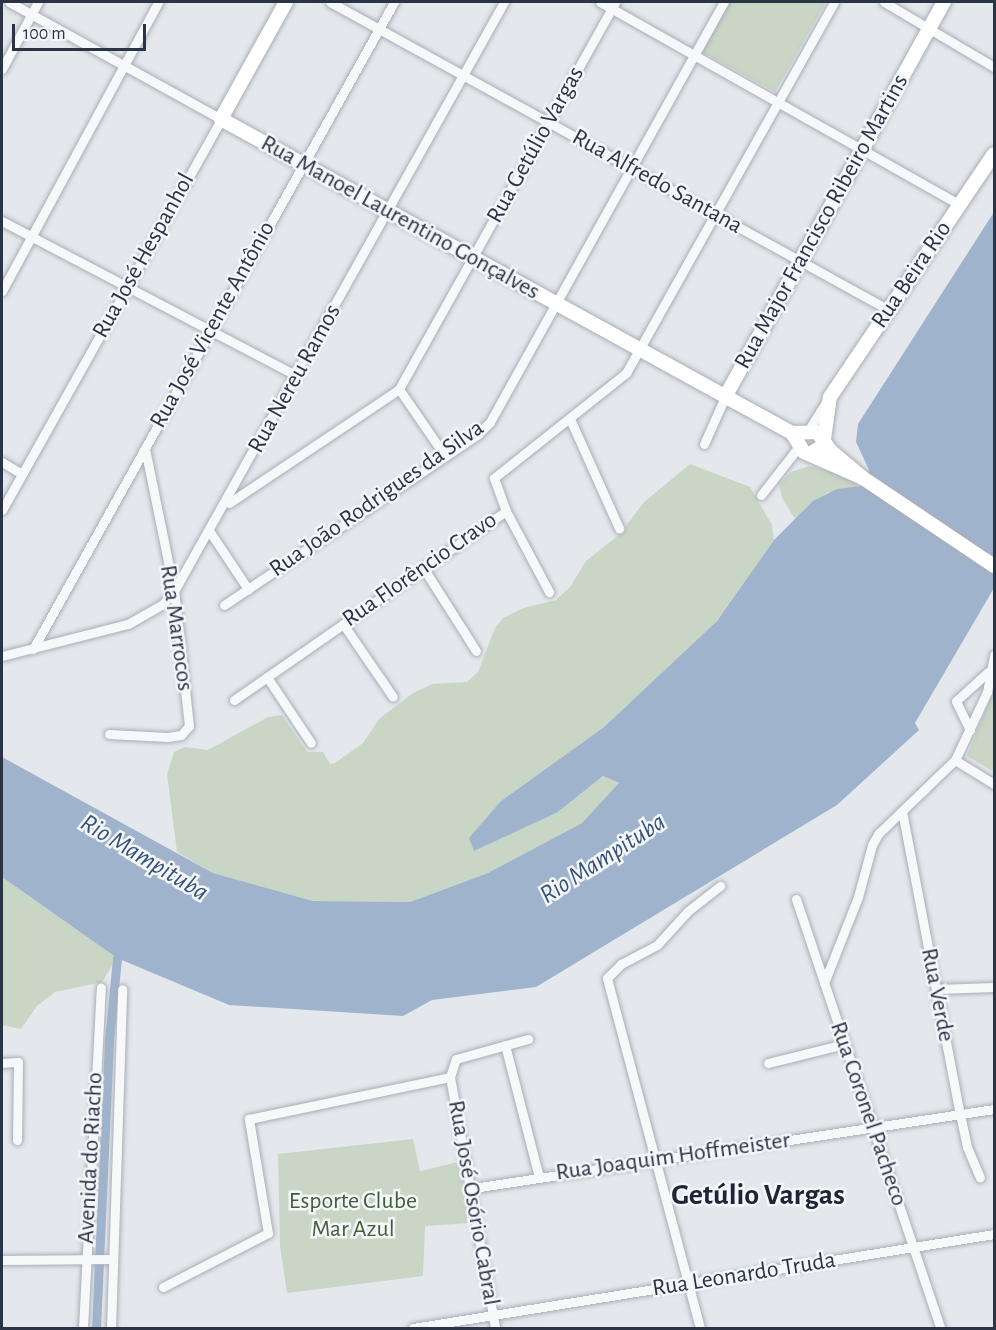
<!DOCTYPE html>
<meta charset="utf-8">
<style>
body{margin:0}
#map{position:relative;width:996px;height:1330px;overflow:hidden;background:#e4e7ec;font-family:"Alegreya Sans",sans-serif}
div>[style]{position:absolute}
.green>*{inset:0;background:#c9d6c5}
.water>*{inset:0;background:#9fb4cc}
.canal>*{height:9px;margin:-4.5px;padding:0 4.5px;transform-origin:4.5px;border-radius:4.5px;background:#9fb4cc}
.roads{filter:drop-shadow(0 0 2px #a9aeb7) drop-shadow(0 0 2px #a9aeb7)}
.street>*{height:9px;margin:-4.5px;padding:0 4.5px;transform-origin:4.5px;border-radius:4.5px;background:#f7f8fa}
.secondary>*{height:14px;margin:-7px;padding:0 7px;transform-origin:7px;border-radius:7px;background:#fff}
span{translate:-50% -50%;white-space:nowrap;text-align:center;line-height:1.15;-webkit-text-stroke:5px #f4f6f9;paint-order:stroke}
.street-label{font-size:24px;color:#2b3445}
.park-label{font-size:24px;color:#3f6138}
.water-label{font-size:26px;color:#34527a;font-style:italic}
.district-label{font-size:30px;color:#1d2536;font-weight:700}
.frame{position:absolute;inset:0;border:3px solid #2b3445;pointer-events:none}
.scale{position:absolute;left:12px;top:24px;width:134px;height:27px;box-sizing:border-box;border:3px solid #2b3445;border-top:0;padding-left:8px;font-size:18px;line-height:21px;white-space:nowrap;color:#2b3445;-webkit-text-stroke:4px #f4f6f9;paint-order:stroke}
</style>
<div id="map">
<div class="green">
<div style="clip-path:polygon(726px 2px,826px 2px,775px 92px,699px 50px)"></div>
<div style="clip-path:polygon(690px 464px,750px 487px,772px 525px,774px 540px,717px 621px,605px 726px,501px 801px,558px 812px,603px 776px,620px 784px,582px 823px,488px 873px,410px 902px,313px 901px,213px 873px,177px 852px,167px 774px,174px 752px,185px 747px,208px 750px,268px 717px,282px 715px,307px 752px,323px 752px,330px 764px,335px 763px,363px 743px,379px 719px,413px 693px,432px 684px,467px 682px,478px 672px,495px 628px,503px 618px,524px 608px,556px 600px,570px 587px,586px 561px,620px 534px,644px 502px)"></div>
<div style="clip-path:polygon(809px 466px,839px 474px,859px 486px,827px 493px,795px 519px,782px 498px,779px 484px,791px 472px)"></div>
<div style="clip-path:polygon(994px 689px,994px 772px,967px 756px)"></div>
<div style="clip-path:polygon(2px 877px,117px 958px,102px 982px,55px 992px,37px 1006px,21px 1029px,2px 1025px)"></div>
<div style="clip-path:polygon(413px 1139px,420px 1171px,458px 1162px,470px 1223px,425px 1226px,423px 1276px,287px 1293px,280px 1246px,278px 1154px)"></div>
</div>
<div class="water">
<div style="clip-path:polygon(994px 212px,994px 588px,915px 723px,919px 730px,837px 805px,536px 987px,432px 1000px,403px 1016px,229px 1005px,117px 958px,2px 877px,2px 757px,213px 873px,313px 901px,410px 902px,488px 873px,582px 823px,619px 783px,603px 776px,558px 812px,474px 851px,469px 838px,501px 801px,604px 727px,717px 621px,774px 540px,813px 501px,837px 489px,861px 486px,869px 470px,856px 442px,858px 424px)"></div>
</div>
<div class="canal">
<div style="left:96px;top:1328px;width:288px;rotate:-87.4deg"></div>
<div style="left:109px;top:1040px;width:82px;rotate:-84.4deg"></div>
</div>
<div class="roads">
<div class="street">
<div style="left:330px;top:2px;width:638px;rotate:28.85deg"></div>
<div style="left:600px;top:2px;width:413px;rotate:29.4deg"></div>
<div style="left:884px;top:2px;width:128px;rotate:30.6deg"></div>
<div style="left:2px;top:69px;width:76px;rotate:-61.8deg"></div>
<div style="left:2px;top:221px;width:333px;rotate:27.7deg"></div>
<div style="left:2px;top:291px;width:328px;rotate:-61.6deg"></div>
<div style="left:399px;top:389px;width:81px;rotate:55.5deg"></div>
<div style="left:570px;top:419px;width:120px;rotate:65.8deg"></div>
<div style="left:808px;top:431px;width:36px;rotate:-58deg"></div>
<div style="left:704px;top:444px;width:51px;rotate:-65.9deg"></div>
<div style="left:2px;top:462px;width:23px;rotate:31deg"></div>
<div style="left:761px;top:495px;width:63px;rotate:-52deg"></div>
<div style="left:229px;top:503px;width:205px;rotate:-33.8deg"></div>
<div style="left:399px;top:389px;width:443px;rotate:-60.8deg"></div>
<div style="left:2px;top:510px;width:448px;rotate:-60.7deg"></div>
<div style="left:221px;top:119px;width:242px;rotate:-151.1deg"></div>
<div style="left:506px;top:511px;width:92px;rotate:62deg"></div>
<div style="left:210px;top:532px;width:69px;rotate:56.3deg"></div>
<div style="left:424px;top:569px;width:97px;rotate:57.6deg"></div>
<div style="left:224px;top:605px;width:306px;rotate:-33.9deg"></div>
<div style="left:478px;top:434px;width:17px;rotate:-45deg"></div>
<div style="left:490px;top:422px;width:481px;rotate:-60.9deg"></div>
<div style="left:343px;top:624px;width:88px;rotate:55.6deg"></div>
<div style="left:33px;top:649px;width:741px;rotate:-60.84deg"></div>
<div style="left:2px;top:656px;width:130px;rotate:-14.3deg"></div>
<div style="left:128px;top:624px;width:40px;rotate:-29.7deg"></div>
<div style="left:163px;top:604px;width:17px;rotate:-50deg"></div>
<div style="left:174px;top:591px;width:675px;rotate:-60.74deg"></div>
<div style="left:267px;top:677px;width:79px;rotate:56.3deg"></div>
<div style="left:234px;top:700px;width:331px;rotate:-34.8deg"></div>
<div style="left:506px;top:511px;width:35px;rotate:-110deg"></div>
<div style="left:494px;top:478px;width:169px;rotate:-38.5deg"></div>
<div style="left:626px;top:373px;width:425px;rotate:-60.7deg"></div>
<div style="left:970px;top:730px;width:32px;rotate:-116deg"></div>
<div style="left:956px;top:701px;width:43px;rotate:-42.2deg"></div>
<div style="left:109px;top:734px;width:59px;rotate:2.9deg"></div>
<div style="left:168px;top:737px;width:13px;rotate:-9deg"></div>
<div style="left:181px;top:735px;width:12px;rotate:-48deg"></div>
<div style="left:189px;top:726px;width:136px;rotate:-96.3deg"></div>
<div style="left:174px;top:591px;width:146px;rotate:-101.5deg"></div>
<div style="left:955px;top:760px;width:46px;rotate:31.6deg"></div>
<div style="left:902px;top:811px;width:309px;rotate:79.2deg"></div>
<div style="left:960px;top:1114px;width:34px;rotate:78deg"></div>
<div style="left:967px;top:1147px;width:33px;rotate:67deg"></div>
<div style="left:796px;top:899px;width:453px;rotate:71.4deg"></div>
<div style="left:824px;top:983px;width:92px;rotate:-68.4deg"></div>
<div style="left:858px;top:897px;width:54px;rotate:-74.9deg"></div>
<div style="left:872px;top:845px;width:13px;rotate:-61deg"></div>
<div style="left:878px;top:834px;width:107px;rotate:-43.9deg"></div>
<div style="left:955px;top:760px;width:75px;rotate:-64.8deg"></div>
<div style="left:987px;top:692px;width:38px;rotate:-79deg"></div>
<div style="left:936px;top:989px;width:58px;rotate:-2deg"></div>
<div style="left:505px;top:1045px;width:136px;rotate:75.6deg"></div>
<div style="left:2px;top:1063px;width:16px;rotate:-4deg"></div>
<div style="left:18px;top:1062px;width:78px;rotate:90.7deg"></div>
<div style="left:768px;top:1063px;width:79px;rotate:-13.9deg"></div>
<div style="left:450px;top:1077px;width:255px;rotate:79.8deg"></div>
<div style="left:473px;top:1188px;width:527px;rotate:-8.62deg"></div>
<div style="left:2px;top:1260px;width:110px;rotate:-0.5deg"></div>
<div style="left:163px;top:1287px;width:118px;rotate:-27.2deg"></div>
<div style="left:268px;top:1233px;width:116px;rotate:-99.5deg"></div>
<div style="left:249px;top:1119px;width:205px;rotate:-11.8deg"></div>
<div style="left:450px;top:1077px;width:19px;rotate:-72deg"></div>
<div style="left:456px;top:1059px;width:75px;rotate:-15.5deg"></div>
<div style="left:83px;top:1328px;width:341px;rotate:-87deg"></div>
<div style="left:111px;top:1328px;width:339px;rotate:-88.1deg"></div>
<div style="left:413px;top:1328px;width:589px;rotate:-9.19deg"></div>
<div style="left:700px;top:1328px;width:362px;rotate:-104.9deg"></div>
<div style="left:607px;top:978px;width:20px;rotate:-45deg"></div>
<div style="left:621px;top:964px;width:41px;rotate:-27.8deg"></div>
<div style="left:657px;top:945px;width:46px;rotate:-47.6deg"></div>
<div style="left:688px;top:911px;width:41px;rotate:-38deg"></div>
</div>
<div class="secondary">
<div style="left:286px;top:2px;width:134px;rotate:119.1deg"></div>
<div style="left:221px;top:119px;width:652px;rotate:28.81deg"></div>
<div style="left:792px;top:433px;width:22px;rotate:58deg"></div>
<div style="left:804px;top:452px;width:64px;rotate:23.8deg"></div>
<div style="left:725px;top:397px;width:452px;rotate:-61deg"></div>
<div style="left:792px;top:433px;width:25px;rotate:-2deg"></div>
<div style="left:817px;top:432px;width:24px;rotate:54deg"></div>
<div style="left:831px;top:451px;width:42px;rotate:40.2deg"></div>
<div style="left:863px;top:478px;width:158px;rotate:33.9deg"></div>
<div style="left:810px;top:454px;width:15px;rotate:-32deg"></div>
<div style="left:823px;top:446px;width:49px;rotate:-81.9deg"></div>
<div style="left:830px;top:397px;width:293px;rotate:-56deg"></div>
</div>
</div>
<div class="street-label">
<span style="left:536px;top:145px;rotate:-61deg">Rua Getúlio Vargas</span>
<span style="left:657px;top:182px;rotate:29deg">Rua Alfredo Santana</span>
<span style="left:400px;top:218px;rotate:29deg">Rua Manoel Laurentino Gonçalves</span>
<span style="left:822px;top:222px;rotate:-61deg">Rua Major Francisco Ribeiro Martins</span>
<span style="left:144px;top:256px;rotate:-61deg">Rua José Hespanhol</span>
<span style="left:912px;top:275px;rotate:-56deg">Rua Beira Rio</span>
<span style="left:213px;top:325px;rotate:-61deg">Rua José Vicente Antônio</span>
<span style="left:295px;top:379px;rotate:-61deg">Rua Nereu Ramos</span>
<span style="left:377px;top:499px;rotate:-35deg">Rua João Rodrigues da Silva</span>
<span style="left:420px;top:570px;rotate:-35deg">Rua Florêncio Cravo</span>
<span style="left:176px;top:628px;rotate:82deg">Rua Marrocos</span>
<span style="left:937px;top:995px;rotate:79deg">Rua Verde</span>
<span style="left:868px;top:1114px;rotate:71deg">Rua Coronel Pacheco</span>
<span style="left:673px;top:1157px;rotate:-8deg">Rua Joaquim Hoffmeister</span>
<span style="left:91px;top:1158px;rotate:-87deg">Avenida do Riacho</span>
<span style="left:473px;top:1203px;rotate:80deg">Rua José Osório Cabral</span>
<span style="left:744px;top:1275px;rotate:-9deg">Rua Leonardo Truda</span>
</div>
<div class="park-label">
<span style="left:353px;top:1216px">Esporte Clube<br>Mar Azul</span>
</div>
<div class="water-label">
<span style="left:144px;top:858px;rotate:31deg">Rio Mampituba</span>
<span style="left:603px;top:859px;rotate:-33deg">Rio Mampituba</span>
</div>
<div class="district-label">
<span style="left:758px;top:1195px">Getúlio Vargas</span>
</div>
<div class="frame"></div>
<div class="scale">100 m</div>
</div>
